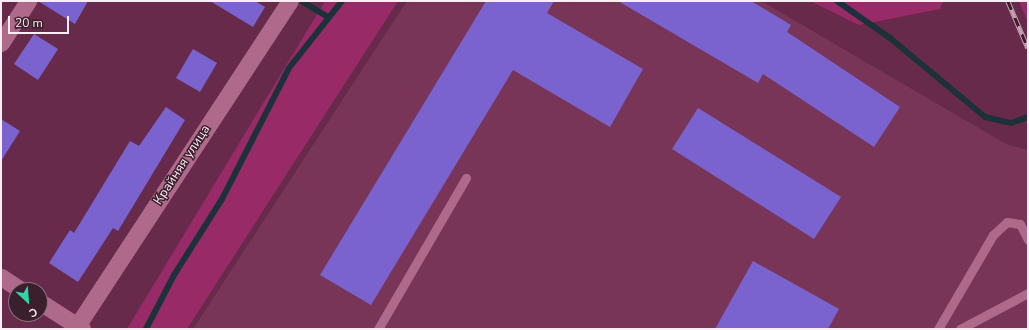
<!DOCTYPE html>
<meta charset="utf-8">
<style>
body{margin:0}
#map{position:relative;width:1029px;height:330px;overflow:hidden;background:#682a4b;font-family:"Nunito Sans",sans-serif}
div>[style]{position:absolute}
.built>*{inset:0;background:#793558}
.green>*{inset:0;background:#982a68}
.stream>*{height:6px;margin:-3px;padding:0 3px;transform-origin:3px;border-radius:3px;background:#1d313b}
.building>*{inset:0;background:#7a63cf}
.lane>*{height:9px;margin:-4.5px;padding:0 4.5px;transform-origin:4.5px;border-radius:4.5px;background:#af6a8b}
.street>*{height:17px;margin:-8.5px;padding:0 8.5px;transform-origin:8.5px;border-radius:8.5px;background:#af6a8b}
.rail>*{height:4.5px;margin-top:-2.25px;transform-origin:0;background:repeating-linear-gradient(90deg,#3c1f2d 0 9px,#c4a3b4 0 18px);box-sizing:border-box;border-block:1px solid #c4a3b4}
span{translate:-50% -50%;white-space:nowrap;text-align:center;line-height:1.15;-webkit-text-stroke:3px #3c1f2d;paint-order:stroke}
.street-label{font-size:13px;color:#fdedf4}
.frame{position:absolute;inset:0;border:2px solid #fdedf4;pointer-events:none}
.north{position:absolute;left:8px;top:282px;width:40px;height:40px;box-sizing:border-box;background:#3c1f2d;border:1px solid #89717d;border-radius:50%;rotate:154deg;font-size:11px;font-weight:700;line-height:16px;text-align:center;color:#fdedf4}
.north::after{content:'';display:block;margin:auto;width:14px;height:18px;background:#30d4a9;clip-path:polygon(50% 0,100% 100%,50% 72%,0 100%)}
.scale{position:absolute;left:8px;top:16px;width:61px;height:18px;box-sizing:border-box;border:2px solid #fdedf4;border-top:0;padding-left:5px;font-size:12px;line-height:14px;white-space:nowrap;color:#fdedf4;-webkit-text-stroke:3px #3c1f2d;paint-order:stroke}
</style>
<div id="map">
<div class="built">
<div style="clip-path:polygon(407px 1px,761px 1px,1006px 144px,1028px 150px,1028px 329px,193px 329px)"></div>
</div>
<div class="green">
<div style="clip-path:polygon(325px 1px,398px 1px,187px 329px,127px 329px)"></div>
<div style="clip-path:polygon(810px 1px,943px 1px,940px 9px,859px 25px)"></div>
<div style="clip-path:polygon(1019px 1px,1028px 1px,1028px 23px)"></div>
</div>
<div class="stream">
<div style="left:837px;top:1px;width:65px;rotate:34.9deg"></div>
<div style="left:890px;top:38px;width:124px;rotate:39.7deg"></div>
<div style="left:985px;top:117px;width:27px;rotate:13deg"></div>
<div style="left:1011px;top:123px;width:18px;rotate:-19deg"></div>
<div style="left:303px;top:2px;width:29px;rotate:31deg"></div>
<div style="left:146px;top:329px;width:61px;rotate:-62.6deg"></div>
<div style="left:174px;top:275px;width:90px;rotate:-57.7deg"></div>
<div style="left:222px;top:199px;width:147px;rotate:-62.9deg"></div>
<div style="left:289px;top:68px;width:85px;rotate:-51.7deg"></div>
</div>
<div class="building">
<div style="clip-path:polygon(38px 1px,88px 1px,75px 24px)"></div>
<div style="clip-path:polygon(210px 1px,255px 1px,265px 7px,253px 27px)"></div>
<div style="clip-path:polygon(486px 1px,554px 1px,547px 13px,643px 69px,610px 127px,513px 70px,371px 305px,320px 275px)"></div>
<div style="clip-path:polygon(618px 1px,751px 1px,791px 25px,787px 32px,900px 107px,874px 147px,763px 74px,758px 83px)"></div>
<div style="clip-path:polygon(34px 34px,58px 49px,38px 80px,14px 64px)"></div>
<div style="clip-path:polygon(193px 49px,217px 63px,200px 92px,176px 78px)"></div>
<div style="clip-path:polygon(166px 107px,185px 120px,118px 231px,113px 228px,78px 282px,49px 263px,70px 230px,74px 233px,130px 141px,139px 146px)"></div>
<div style="clip-path:polygon(698px 108px,841px 197px,814px 239px,672px 149px)"></div>
<div style="clip-path:polygon(1px 119px,20px 131px,1px 161px)"></div>
<div style="clip-path:polygon(753px 261px,839px 309px,828px 329px,715px 329px)"></div>
</div>
<div class="lane">
<div style="left:378px;top:329px;width:175px;rotate:-59.8deg"></div>
<div style="left:938px;top:329px;width:109px;rotate:-59.7deg"></div>
<div style="left:993px;top:235px;width:19px;rotate:-43deg"></div>
<div style="left:1007px;top:222px;width:13px;rotate:9deg"></div>
<div style="left:1020px;top:224px;width:18px;rotate:63deg"></div>
<div style="left:960px;top:329px;width:77px;rotate:-27.9deg"></div>
</div>
<div class="street">
<div style="left:1px;top:43px;width:50px;rotate:-57.3deg"></div>
<div style="left:1px;top:277px;width:24px;rotate:33deg"></div>
<div style="left:40px;top:302px;width:50px;rotate:32.7deg"></div>
<div style="left:75px;top:329px;width:392px;rotate:-56.8deg"></div>
</div>
<div class="rail">
<div style="left:1008px;top:1px;width:51px;rotate:66.9deg"></div>
</div>
<div class="street-label">
<span style="left:182px;top:165px;rotate:-57deg">Крайняя улица</span>
</div>
<div class="frame"></div>
<div class="north">С</div>
<div class="scale">20 m</div>
</div>
